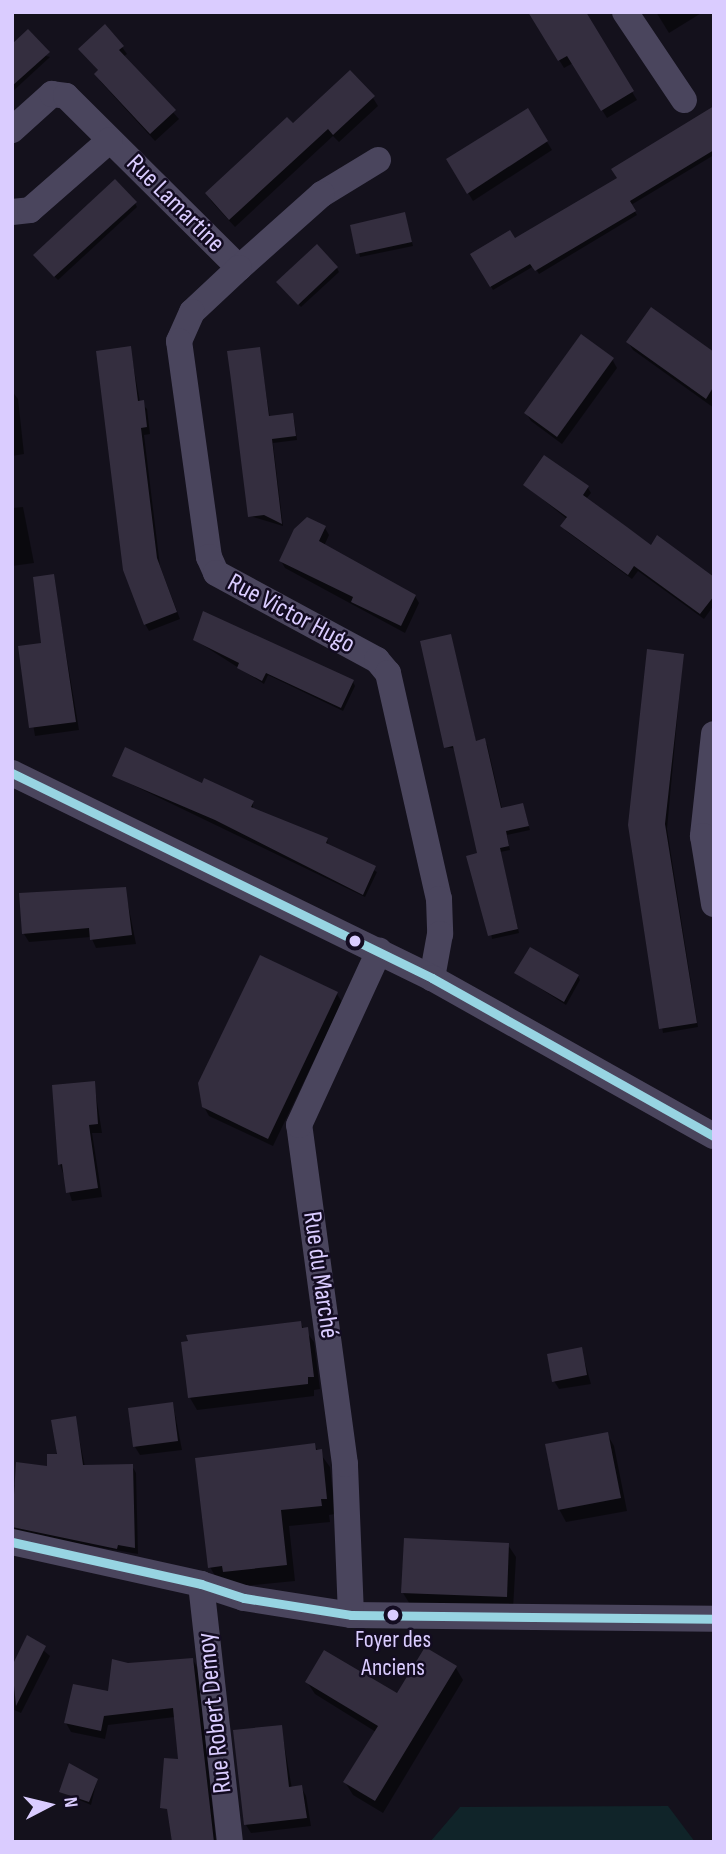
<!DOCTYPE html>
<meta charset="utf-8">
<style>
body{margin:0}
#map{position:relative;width:726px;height:1854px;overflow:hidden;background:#14111c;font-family:"Sofia Sans Condensed",sans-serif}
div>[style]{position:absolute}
.green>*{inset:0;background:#102429}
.shadow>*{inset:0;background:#0007}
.building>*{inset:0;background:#342e3f}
.street>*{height:26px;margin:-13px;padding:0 13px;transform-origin:13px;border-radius:13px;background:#4a455d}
.bus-1>*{height:9px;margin:-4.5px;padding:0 4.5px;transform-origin:4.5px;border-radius:4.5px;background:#97d4e2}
.dots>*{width:19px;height:19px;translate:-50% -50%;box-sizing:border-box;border:4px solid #130c21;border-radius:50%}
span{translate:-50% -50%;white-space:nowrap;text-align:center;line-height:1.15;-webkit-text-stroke:5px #130c21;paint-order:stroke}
.bus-label{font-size:24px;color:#daccff}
.street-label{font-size:26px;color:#daccff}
.frame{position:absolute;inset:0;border:14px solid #daccff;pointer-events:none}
.north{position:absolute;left:14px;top:1770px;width:70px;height:70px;-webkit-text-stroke:5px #130c21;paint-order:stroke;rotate:83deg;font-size:19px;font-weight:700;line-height:28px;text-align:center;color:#daccff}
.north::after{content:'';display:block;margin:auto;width:24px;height:32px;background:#daccff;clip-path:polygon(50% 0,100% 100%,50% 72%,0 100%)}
</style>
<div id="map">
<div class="green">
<div style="clip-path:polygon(668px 1806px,695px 1842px,430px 1842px,460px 1807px)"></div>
</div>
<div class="shadow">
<div style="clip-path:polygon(530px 12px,599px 38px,637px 100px,607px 118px,573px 63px,564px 68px)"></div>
<div style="clip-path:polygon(656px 12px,703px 12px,669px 33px)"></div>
<div style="clip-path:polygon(12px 46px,50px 57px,12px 92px)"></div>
<div style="clip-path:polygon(122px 47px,127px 54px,123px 57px,179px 119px,155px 141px,100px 81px,99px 71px,80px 49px)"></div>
<div style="clip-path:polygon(373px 98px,378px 106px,339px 142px,333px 136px,235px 227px,212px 202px,207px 194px,293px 126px)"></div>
<div style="clip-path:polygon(714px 108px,714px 155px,631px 205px,637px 215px,539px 274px,534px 266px,493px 290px,472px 255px,514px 241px,619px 178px)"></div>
<div style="clip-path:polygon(528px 111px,552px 150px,473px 201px,448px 159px)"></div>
<div style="clip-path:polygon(135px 203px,137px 207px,58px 280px,37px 259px)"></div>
<div style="clip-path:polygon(406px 218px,413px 246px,360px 257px,352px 226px)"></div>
<div style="clip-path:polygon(337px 268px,339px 272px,301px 307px,280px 286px)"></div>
<div style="clip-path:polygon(628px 342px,714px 354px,714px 408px,633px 350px)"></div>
<div style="clip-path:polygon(130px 348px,140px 402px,147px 409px,150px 434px,144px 435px,160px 566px,180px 619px,149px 631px,145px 624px)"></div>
<div style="clip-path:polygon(259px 349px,270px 418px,292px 415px,294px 419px,297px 440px,273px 443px,283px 526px,250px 516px)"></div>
<div style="clip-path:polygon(612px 359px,617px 368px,562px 444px,531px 421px,526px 413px)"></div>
<div style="clip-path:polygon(12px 391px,18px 399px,24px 454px,12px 456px)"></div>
<div style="clip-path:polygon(525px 485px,588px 488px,591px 493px,586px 499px,652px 547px,714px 579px,714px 605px,704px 619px,638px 571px,632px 579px,566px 531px,563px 526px,567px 519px)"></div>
<div style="clip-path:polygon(23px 507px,34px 563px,12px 566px,12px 508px)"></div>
<div style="clip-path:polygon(325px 528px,329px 535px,324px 546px,415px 596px,419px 603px,405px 633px,285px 568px,281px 561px)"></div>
<div style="clip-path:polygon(53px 576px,79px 730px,35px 736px,20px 647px,43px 644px)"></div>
<div style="clip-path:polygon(451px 636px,476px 742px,487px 744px,502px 809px,523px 805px,530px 830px,507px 835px,510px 850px,500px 852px,519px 933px,492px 939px,479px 855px,456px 749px,446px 747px)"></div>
<div style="clip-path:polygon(195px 640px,353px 682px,355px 686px,343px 711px,268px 675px,264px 684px)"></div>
<div style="clip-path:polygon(683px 656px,667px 829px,698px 1027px,663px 1033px,630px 825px)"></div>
<div style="clip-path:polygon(114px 776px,253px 802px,253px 810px,327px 839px,328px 846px,377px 872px,365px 897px)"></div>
<div style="clip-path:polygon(125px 889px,136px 944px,96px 948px,91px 937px,29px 942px,24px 934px,20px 895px)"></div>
<div style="clip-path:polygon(516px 973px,578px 976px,580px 980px,566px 1005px)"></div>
<div style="clip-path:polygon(337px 994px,342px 1002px,273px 1146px,209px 1116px,204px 1107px)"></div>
<div style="clip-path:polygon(94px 1083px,102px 1133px,92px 1133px,102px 1197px,72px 1201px,60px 1164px)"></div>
<div style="clip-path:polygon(300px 1323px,314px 1342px,320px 1389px,314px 1390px,314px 1396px,197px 1410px,190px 1398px)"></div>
<div style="clip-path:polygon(581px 1349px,591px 1384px,559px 1389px,554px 1381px)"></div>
<div style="clip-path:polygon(173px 1404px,182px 1450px,140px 1455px,135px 1447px)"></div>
<div style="clip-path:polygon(75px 1418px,85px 1467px,132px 1466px,136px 1473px,138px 1554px,17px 1533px,13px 1526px,12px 1486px,49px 1468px)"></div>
<div style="clip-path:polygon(607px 1434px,614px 1446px,627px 1511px,566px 1522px,559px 1509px)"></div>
<div style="clip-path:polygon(314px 1445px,330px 1467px,335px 1514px,329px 1515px,330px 1522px,289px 1526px,295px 1581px,234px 1587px,219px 1583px,210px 1567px)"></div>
<div style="clip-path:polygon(508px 1545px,516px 1557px,513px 1609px,411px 1606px,403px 1593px)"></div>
<div style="clip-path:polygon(28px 1637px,50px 1656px,21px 1713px,12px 1709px,12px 1670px)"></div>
<div style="clip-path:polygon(193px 1660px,198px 1669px,216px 1842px,174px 1842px,180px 1761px,175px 1717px,108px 1725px,105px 1739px,71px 1732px,66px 1723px,109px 1693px,128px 1664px)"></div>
<div style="clip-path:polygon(456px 1668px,463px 1680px,383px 1813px,353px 1795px,345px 1782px,376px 1732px,315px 1694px,307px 1682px,398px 1695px)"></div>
<div style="clip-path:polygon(281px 1726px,292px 1789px,301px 1787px,306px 1796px,311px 1826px,251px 1833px,246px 1825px)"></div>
<div style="clip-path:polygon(97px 1780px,91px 1805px,61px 1792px)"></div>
</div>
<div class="building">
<div style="clip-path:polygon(528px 12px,586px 12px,634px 91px,601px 111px,567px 56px,558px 61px)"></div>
<div style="clip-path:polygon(105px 24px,124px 46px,119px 50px,176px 110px,150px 134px,94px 74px,98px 70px,78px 49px)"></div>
<div style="clip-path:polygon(28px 29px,50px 52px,12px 86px,12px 44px)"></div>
<div style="clip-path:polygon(350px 70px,375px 96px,333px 135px,328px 129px,229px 220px,205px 193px,287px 117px,293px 123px)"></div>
<div style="clip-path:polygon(714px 106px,714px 150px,630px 201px,636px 211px,535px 271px,530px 264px,490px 287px,470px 254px,510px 230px,515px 238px,617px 178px,611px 169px)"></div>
<div style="clip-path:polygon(528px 108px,548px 141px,467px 194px,446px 159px)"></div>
<div style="clip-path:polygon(115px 179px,137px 202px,54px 277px,33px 255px)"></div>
<div style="clip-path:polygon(405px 212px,412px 242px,356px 254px,350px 225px)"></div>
<div style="clip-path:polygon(317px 244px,338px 267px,298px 305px,276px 282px)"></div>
<div style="clip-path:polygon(651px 307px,714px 352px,714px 386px,706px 399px,626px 342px)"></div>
<div style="clip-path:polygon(581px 334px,614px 358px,557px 437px,524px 413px)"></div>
<div style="clip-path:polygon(131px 346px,138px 401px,144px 400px,147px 427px,141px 428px,157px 558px,177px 612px,144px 625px,123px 570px,96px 351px)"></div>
<div style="clip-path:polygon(260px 347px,269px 416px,293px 413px,296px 436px,272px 439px,282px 524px,264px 515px,248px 517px,231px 380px,227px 351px)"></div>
<div style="clip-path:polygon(544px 455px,589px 486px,583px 495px,627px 527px,651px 545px,657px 535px,714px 577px,714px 596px,700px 614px,634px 566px,628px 575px,560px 526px,567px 517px,523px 485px)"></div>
<div style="clip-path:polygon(307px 517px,326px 526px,319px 541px,416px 595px,401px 626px,351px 602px,353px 597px,279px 561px,294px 529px)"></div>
<div style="clip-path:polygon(54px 574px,76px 722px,29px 728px,18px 646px,41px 643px,33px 577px)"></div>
<div style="clip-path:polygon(203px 611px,354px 680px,341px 708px,266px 673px,262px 681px,237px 668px,239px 663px,193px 640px)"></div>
<div style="clip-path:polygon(451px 634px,476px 741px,485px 738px,501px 808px,523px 803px,529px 826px,506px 831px,509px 846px,500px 848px,518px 929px,488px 936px,466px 856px,477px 853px,453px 746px,444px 748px,420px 641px)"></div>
<div style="clip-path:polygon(647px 649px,684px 654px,665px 824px,697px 1023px,659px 1029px,628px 825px)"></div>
<div style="clip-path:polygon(125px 747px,202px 783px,204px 778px,254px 801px,251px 807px,328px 838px,326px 843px,376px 866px,363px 895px,215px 820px,112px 776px)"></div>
<div style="clip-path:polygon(126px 887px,132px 935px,90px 940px,89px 928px,22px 934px,19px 893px)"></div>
<div style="clip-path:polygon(530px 947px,579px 975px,564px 1002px,514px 973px)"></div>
<div style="clip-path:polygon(260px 955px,338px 992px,268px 1139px,202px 1107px,198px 1083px)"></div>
<div style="clip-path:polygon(95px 1081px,98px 1124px,89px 1125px,98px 1188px,66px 1193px,62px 1164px,58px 1165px,52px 1085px)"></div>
<div style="clip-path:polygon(301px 1321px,302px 1328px,308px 1327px,314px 1377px,308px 1377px,308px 1384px,188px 1398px,181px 1342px,188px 1341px,186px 1335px)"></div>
<div style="clip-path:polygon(582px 1347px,587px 1375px,552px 1382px,547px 1354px)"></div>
<div style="clip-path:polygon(173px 1402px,178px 1441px,133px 1447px,128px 1408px)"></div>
<div style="clip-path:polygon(76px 1416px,83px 1465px,133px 1464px,135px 1548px,118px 1545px,117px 1549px,12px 1527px,16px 1462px,47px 1466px,47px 1454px,57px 1454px,51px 1420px)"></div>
<div style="clip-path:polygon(608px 1432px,621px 1498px,558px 1510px,545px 1444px)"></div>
<div style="clip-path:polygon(315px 1443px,316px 1450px,322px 1449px,327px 1499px,321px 1499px,322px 1506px,281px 1510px,287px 1565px,223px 1572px,222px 1566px,208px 1568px,195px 1458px)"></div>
<div style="clip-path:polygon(404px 1538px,509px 1543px,507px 1597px,401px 1593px)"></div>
<div style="clip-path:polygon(27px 1635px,46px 1646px,16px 1706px,12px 1666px)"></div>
<div style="clip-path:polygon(425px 1647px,457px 1666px,375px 1801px,343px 1782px,378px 1726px,305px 1682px,324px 1650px,397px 1693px)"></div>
<div style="clip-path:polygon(193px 1658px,214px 1842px,172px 1842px,167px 1809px,160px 1808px,164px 1758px,178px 1759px,173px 1708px,104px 1716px,101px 1731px,64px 1723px,73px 1684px,108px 1691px,112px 1659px,128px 1663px)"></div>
<div style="clip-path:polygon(282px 1725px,289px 1787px,302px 1785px,307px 1818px,244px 1825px,233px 1730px)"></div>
<div style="clip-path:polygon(69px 1763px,98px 1779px,89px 1802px,59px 1792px)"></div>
</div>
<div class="street">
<div style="left:625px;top:12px;width:106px;rotate:56.2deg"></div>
<div style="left:12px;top:130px;width:54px;rotate:-42deg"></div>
<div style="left:52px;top:94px;width:14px;rotate:8deg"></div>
<div style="left:66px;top:96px;width:244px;rotate:44.8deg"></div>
<div style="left:378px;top:160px;width:66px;rotate:148.7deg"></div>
<div style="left:322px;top:194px;width:111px;rotate:138.3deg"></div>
<div style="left:239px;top:268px;width:64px;rotate:136.9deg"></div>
<div style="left:192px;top:312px;width:32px;rotate:114deg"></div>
<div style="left:179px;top:341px;width:218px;rotate:82.1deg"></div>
<div style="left:209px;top:557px;width:17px;rotate:66deg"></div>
<div style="left:216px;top:573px;width:183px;rotate:28.4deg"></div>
<div style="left:377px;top:660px;width:17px;rotate:50deg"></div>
<div style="left:388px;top:673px;width:232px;rotate:77.3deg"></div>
<div style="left:439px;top:899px;width:35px;rotate:88deg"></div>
<div style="left:440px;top:934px;width:45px;rotate:100.3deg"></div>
<div style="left:12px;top:212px;width:18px;rotate:-6deg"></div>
<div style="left:30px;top:210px;width:106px;rotate:-41.2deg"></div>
<div style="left:714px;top:734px;width:103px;rotate:96.2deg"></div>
<div style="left:703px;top:836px;width:69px;rotate:80.8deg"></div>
<div style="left:12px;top:773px;width:467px;rotate:26deg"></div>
<div style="left:432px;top:978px;width:323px;rotate:29.3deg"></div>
<div style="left:12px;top:1542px;width:194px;rotate:12.5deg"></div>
<div style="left:201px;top:1584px;width:45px;rotate:18deg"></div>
<div style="left:244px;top:1598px;width:108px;rotate:9deg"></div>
<div style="left:351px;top:1615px;width:363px;rotate:0.6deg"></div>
<div style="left:201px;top:1584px;width:260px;rotate:83.6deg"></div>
<div style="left:351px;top:1615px;width:151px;rotate:-92.3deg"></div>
<div style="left:345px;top:1464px;width:342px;rotate:-97.7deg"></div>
<div style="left:299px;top:1125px;width:192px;rotate:-65.3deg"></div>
</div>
<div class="bus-1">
<div style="left:12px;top:773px;width:467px;rotate:26deg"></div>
<div style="left:432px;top:978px;width:323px;rotate:29.3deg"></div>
<div style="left:12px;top:1542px;width:194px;rotate:12.5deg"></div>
<div style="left:201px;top:1584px;width:45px;rotate:18deg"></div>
<div style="left:244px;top:1598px;width:108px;rotate:9deg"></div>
<div style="left:351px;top:1615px;width:363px;rotate:0.6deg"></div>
</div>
<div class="dots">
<div style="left:355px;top:941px;background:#daccff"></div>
<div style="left:393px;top:1615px;background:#daccff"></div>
</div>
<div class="bus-label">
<span style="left:393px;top:1654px">Foyer des<br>Anciens</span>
</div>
<div class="street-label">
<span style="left:175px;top:204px;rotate:45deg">Rue Lamartine</span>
<span style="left:291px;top:614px;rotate:28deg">Rue Victor Hugo</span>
<span style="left:320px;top:1275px;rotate:82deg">Rue du Marché</span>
<span style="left:215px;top:1713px;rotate:-96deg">Rue Robert Demoy</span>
</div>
<div class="frame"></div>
<div class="north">N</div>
</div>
